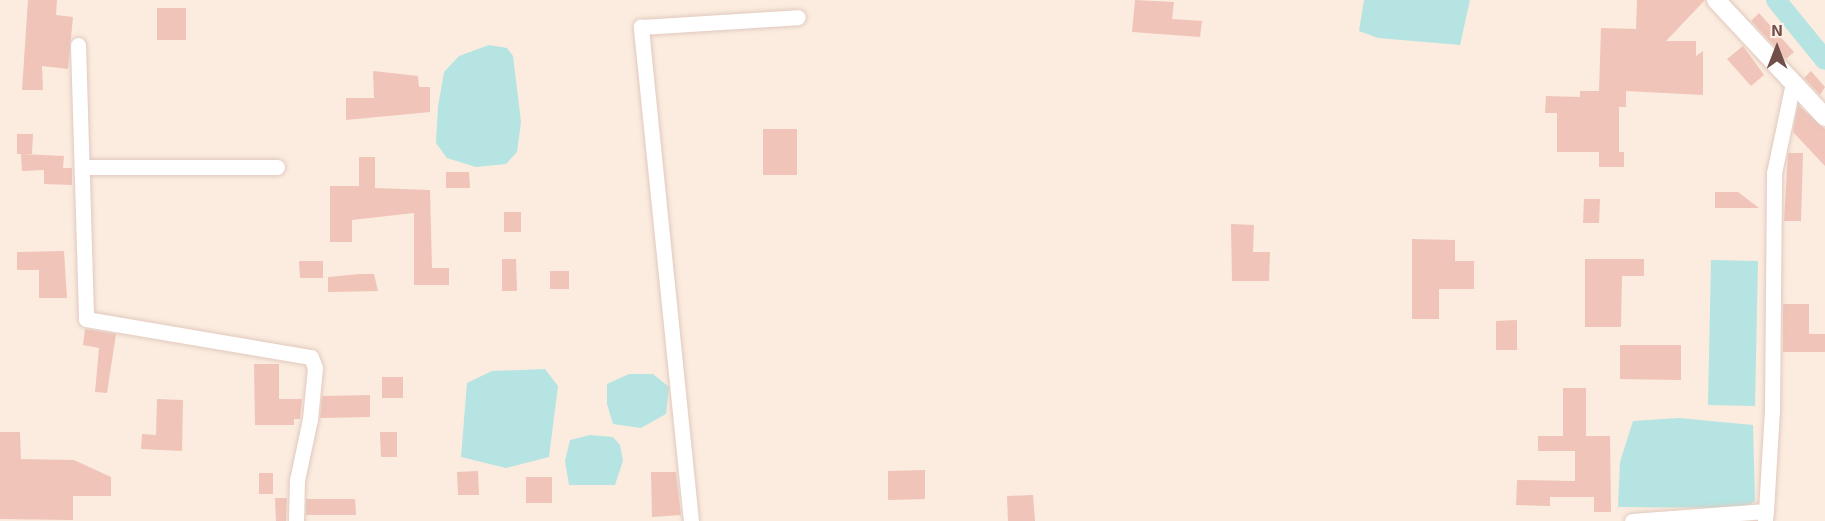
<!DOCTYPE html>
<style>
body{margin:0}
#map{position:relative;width:1825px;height:521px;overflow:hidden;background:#fbecdf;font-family:"Exo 2",sans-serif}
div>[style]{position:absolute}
.water>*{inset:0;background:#b5e4e2}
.canal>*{height:20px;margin:-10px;padding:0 10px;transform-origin:10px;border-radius:10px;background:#b5e4e2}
.building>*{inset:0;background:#f0c4b8}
.roads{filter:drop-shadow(0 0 2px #e1c9bf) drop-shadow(0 0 2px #e1c9bf)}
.minor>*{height:15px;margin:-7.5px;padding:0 7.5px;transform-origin:7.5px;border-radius:7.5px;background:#fff}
.tertiary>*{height:18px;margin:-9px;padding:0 9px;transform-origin:9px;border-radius:9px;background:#fff}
span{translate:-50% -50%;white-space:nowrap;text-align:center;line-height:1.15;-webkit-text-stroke:4.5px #fff0e5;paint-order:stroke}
.north{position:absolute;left:1747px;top:18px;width:60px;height:60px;-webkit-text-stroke:4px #fff0e5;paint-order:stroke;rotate:0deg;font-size:16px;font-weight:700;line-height:24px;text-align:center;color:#714f48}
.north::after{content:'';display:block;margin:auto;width:21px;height:27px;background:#714f48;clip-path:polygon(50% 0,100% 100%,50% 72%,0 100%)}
</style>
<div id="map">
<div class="water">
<div style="clip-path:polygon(1364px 0,1470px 0,1460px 45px,1378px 38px,1359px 31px)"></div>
<div style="clip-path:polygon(489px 45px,507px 48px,513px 56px,521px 122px,517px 152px,506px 164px,476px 167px,447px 158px,436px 143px,438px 107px,444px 72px,459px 56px)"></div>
<div style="clip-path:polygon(1711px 260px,1758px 261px,1755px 406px,1708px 405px)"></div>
<div style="clip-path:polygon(545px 369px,558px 386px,549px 457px,506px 468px,461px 457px,467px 383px,492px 371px)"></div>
<div style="clip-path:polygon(629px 374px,653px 374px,669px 387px,666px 414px,641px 428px,613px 424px,607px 404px,607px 384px)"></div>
<div style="clip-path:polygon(1679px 418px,1753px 425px,1755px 501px,1744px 508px,1618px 507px,1620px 462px,1633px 421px)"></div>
<div style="clip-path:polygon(590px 435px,613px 437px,620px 445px,623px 461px,615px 485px,569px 485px,565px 461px,570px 440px)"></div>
</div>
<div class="canal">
<div style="left:1776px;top:0;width:77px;rotate:50.8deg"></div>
</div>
<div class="building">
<div style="clip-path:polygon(28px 0,57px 0,56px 15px,73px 17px,68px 69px,42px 66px,43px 90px,22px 90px)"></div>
<div style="clip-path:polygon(1135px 0,1174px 2px,1172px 19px,1202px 21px,1200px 37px,1132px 32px)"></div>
<div style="clip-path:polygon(1637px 0,1705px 0,1666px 41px,1696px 41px,1696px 56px,1703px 51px,1703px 95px,1626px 91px,1626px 107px,1619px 107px,1619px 152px,1624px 152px,1624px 167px,1599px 167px,1599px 152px,1557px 152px,1557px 113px,1545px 113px,1546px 96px,1580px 97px,1580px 91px,1599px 91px,1601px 28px,1636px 29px)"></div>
<div style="clip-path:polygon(157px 8px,186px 8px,186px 40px,157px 40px)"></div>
<div style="clip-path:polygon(1759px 13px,1794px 52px,1786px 59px,1751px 21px)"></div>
<div style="clip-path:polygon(1743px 46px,1764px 75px,1751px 86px,1727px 59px)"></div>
<div style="clip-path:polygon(373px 71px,418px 76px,419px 87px,430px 87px,430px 112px,346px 120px,346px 98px,374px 98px)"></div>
<div style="clip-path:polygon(1811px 71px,1825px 87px,1820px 95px,1804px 78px)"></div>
<div style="clip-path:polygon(1798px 105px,1825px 129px,1825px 166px,1793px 132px)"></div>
<div style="clip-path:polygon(763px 129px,797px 129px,797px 175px,763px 175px)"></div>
<div style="clip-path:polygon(17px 134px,33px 134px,32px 154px,17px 154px)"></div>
<div style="clip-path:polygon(1788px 153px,1803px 153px,1801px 221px,1784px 221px)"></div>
<div style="clip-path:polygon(21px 154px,64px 156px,63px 168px,72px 168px,72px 185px,44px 184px,44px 170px,22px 171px)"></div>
<div style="clip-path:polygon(359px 157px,375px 157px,375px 188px,430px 190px,432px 268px,449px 268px,449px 285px,414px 285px,414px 213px,352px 220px,352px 242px,330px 242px,330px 186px,359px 186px)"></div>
<div style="clip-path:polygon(446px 172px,469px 172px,470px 188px,446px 188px)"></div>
<div style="clip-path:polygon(1715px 192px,1738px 192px,1759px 208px,1715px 208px)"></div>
<div style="clip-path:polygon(1584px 199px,1600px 199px,1599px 223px,1583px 223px)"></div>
<div style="clip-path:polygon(504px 212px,521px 212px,521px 232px,504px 232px)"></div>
<div style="clip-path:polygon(1231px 224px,1254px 225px,1253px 252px,1270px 252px,1269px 281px,1232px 281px)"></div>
<div style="clip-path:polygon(1412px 239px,1455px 240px,1455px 261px,1474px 261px,1474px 289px,1439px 289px,1439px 319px,1412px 319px)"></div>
<div style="clip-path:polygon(64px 251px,67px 298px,39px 298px,39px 270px,17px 270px,17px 252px)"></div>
<div style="clip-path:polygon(502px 259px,516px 259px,517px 291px,502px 291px)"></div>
<div style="clip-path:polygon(1585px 259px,1644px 259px,1644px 276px,1622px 276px,1621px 327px,1585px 327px)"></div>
<div style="clip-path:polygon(299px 261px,323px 261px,323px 278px,300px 278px)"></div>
<div style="clip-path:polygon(550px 271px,569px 271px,569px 289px,550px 289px)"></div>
<div style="clip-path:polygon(360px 274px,374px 274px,378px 291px,328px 292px,328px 277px)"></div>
<div style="clip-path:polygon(1783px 304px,1809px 304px,1809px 334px,1825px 334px,1825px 352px,1783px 352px)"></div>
<div style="clip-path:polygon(1517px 320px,1517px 350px,1496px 350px,1496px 321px)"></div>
<div style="clip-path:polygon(85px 329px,116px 334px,107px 393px,95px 392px,99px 348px,83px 345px)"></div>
<div style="clip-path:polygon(1620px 345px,1681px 345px,1681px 380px,1620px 379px)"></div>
<div style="clip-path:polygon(254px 364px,279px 364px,279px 399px,302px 399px,300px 419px,294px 419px,294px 425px,255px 425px)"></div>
<div style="clip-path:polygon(382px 377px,403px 377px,403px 398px,382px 398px)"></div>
<div style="clip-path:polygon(1563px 388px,1586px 388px,1586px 436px,1610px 436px,1611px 512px,1594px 512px,1594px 497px,1550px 497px,1550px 506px,1516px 505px,1517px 480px,1575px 481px,1575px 451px,1538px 451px,1538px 436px,1563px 436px)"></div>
<div style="clip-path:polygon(370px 395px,370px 417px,320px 418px,322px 396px)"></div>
<div style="clip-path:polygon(157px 399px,183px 400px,182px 451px,141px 449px,142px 434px,156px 435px)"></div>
<div style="clip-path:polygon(0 432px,20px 432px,21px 459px,74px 460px,111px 477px,111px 496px,73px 496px,73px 520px,0 519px)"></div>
<div style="clip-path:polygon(380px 432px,397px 432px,397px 457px,381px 457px)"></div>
<div style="clip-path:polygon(925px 470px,925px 499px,888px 500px,888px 471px)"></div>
<div style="clip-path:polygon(478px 471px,479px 495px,458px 495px,457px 472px)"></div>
<div style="clip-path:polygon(651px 472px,676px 472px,681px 515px,652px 517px)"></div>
<div style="clip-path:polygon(259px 473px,273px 473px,273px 494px,259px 494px)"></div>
<div style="clip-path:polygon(526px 477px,552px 477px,552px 503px,526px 503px)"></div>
<div style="clip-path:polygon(1033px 495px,1035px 521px,1008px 521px,1007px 496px)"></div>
<div style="clip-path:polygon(275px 498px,287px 498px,286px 521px,276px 521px)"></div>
<div style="clip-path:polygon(306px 499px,355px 499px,356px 515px,306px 515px)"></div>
</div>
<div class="roads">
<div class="minor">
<div style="left:78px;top:45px;width:274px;rotate:88.3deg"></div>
<div style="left:86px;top:319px;width:228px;rotate:9.6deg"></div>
<div style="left:311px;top:357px;width:12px;rotate:70deg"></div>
<div style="left:315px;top:368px;width:51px;rotate:95.6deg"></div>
<div style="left:310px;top:419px;width:62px;rotate:102deg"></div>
<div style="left:297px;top:480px;width:41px;rotate:91.4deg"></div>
<div style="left:85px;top:167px;width:192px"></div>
<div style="left:1766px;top:511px;width:100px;rotate:-86.6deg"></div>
<div style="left:1772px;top:411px;width:238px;rotate:-89.5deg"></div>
<div style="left:1774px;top:173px;width:92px;rotate:-78.1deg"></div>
<div style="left:691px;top:521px;width:497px;rotate:-95.8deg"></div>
<div style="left:641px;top:27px;width:157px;rotate:-3.6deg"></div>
<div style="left:1632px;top:521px;width:134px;rotate:-4.3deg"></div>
<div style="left:1766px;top:511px;width:10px;rotate:96deg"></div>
</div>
<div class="tertiary">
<div style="left:1716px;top:0;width:160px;rotate:47deg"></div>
</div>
</div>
<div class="north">N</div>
</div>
